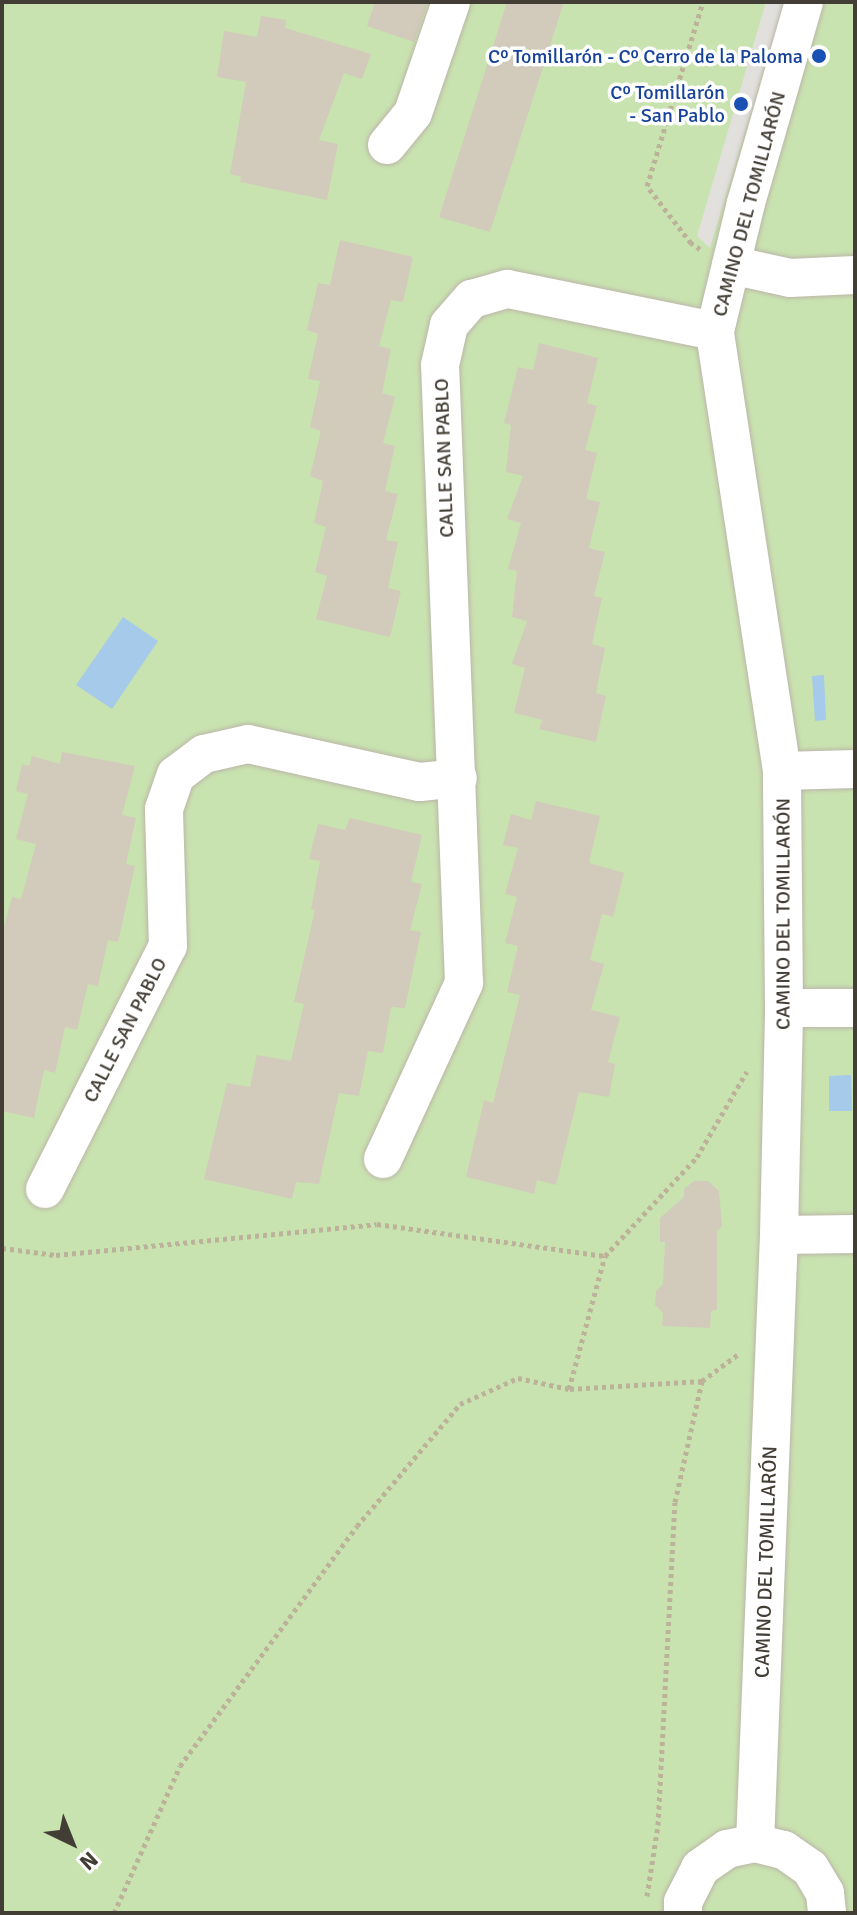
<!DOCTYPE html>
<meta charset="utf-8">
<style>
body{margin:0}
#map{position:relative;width:857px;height:1915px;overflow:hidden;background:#f1eee5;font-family:Signika,sans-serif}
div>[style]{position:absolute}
.green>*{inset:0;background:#c9e3b0}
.parking>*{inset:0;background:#e2e0dd}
.water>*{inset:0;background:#a5caea}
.building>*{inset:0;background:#d2cabb}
.path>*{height:5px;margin-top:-2.5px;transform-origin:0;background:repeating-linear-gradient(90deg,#bcb29a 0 4px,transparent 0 8px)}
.roads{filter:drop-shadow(0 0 2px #bbb6a8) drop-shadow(0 0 2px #bbb6a8)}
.minor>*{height:38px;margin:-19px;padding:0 19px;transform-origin:19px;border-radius:19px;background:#fff}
.dots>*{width:22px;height:22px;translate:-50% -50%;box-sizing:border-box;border:4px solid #fff;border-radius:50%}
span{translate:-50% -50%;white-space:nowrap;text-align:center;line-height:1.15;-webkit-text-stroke:7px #fff;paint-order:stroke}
.transit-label{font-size:20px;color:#164399}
.right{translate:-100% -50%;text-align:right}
.street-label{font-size:20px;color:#433e35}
.frame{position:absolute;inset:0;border:4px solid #433e35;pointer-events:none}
.north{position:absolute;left:32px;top:1803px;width:80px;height:80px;-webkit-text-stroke:6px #fff;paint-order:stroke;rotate:137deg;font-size:22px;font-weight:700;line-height:32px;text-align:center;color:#433e35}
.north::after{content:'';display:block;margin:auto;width:28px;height:36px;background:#433e35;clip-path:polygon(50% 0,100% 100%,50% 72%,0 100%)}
</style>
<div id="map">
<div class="green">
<div style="clip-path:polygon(2px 2px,855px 2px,855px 1913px,2px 1913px)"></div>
</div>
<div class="parking">
<div style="clip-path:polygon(766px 2px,784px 2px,710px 248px,697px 236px)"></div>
</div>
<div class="water">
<div style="clip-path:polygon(123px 617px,158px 641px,112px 709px,76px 685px)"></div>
<div style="clip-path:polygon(824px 675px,826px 720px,815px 721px,812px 676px)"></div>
<div style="clip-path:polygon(851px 1075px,852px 1111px,829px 1111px,829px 1076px)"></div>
</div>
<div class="building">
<div style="clip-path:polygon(375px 2px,428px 2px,414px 42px,367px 26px)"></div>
<div style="clip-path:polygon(507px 2px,564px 2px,490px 232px,439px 217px)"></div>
<div style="clip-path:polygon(261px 16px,286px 20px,285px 28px,371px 54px,362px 79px,344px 73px,319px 140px,338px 144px,327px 200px,240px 182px,241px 177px,230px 174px,246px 82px,217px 77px,224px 31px,257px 37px)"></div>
<div style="clip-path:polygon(340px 240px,413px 257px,403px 302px,391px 300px,379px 346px,391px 349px,382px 393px,395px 397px,383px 443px,395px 446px,385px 491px,398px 494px,386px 540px,398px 542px,388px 588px,401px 591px,390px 637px,316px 619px,327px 576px,315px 572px,326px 527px,314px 523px,323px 481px,310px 476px,321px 431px,310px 427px,320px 381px,308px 379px,318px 334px,307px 330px,318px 283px,330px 285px)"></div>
<div style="clip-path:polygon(539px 343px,598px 358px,587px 403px,597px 406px,585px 450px,597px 453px,586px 499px,600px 502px,589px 548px,605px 552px,594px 596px,602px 598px,592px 644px,605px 648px,596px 693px,606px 696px,596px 742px,539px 729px,542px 720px,514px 713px,525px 668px,512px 664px,527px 621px,512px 617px,517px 571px,508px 569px,521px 523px,507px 519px,523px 476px,506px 472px,511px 425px,504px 423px,518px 367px,533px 370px)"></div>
<div style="clip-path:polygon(62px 752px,135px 766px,122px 815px,136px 818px,126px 864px,135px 866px,118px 942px,108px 940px,98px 986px,88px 984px,77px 1030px,65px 1027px,55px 1073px,44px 1070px,34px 1118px,2px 1111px,2px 934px,12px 897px,21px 899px,36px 844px,16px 839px,28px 794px,16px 791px,22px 764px,29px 766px,32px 756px,60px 764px)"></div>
<div style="clip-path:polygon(536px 801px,600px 816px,589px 863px,624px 873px,613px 917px,602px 914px,590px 960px,604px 964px,591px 1010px,620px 1017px,608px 1062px,615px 1064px,609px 1097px,579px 1092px,556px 1185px,537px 1180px,534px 1194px,466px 1177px,484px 1100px,493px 1103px,520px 995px,507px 992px,518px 946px,505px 943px,517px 897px,505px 894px,518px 848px,503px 845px,511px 814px,531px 820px)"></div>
<div style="clip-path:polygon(350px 818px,422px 835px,411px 882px,422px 884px,410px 930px,421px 932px,405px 1008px,391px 1007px,383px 1053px,368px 1051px,359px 1096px,339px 1093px,319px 1184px,296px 1182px,292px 1199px,204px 1179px,227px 1083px,250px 1087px,257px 1055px,291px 1061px,304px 1004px,294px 1002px,315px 910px,311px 910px,320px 861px,309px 859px,318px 824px,345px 830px)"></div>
<div style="clip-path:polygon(694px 1181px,708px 1181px,719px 1191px,722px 1226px,717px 1232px,717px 1310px,711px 1311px,710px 1328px,662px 1326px,663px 1313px,655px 1305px,656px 1291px,663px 1284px,665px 1242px,660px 1242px,660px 1218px,684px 1197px,684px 1189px)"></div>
</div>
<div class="path">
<div style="left:700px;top:249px;width:11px;rotate:-146deg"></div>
<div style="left:691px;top:243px;width:72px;rotate:-127.7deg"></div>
<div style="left:647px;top:186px;width:192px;rotate:-73.1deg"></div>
<div style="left:2px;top:1248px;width:54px;rotate:7.4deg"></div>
<div style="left:56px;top:1255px;width:322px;rotate:-5.5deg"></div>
<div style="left:377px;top:1224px;width:230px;rotate:8deg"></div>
<div style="left:702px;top:1381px;width:47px;rotate:-36.4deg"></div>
<div style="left:647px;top:1896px;width:72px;rotate:-81.2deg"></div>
<div style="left:658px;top:1825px;width:323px;rotate:-87deg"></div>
<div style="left:675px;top:1502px;width:124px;rotate:-77.4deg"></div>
<div style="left:702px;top:1381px;width:133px;rotate:176.6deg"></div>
<div style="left:569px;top:1389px;width:138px;rotate:-74.9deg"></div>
<div style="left:605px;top:1256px;width:135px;rotate:-47.1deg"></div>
<div style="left:697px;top:1157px;width:99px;rotate:-59.8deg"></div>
<div style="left:114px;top:1913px;width:161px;rotate:-65.8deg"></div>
<div style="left:180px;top:1766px;width:298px;rotate:-53.6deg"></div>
<div style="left:357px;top:1526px;width:160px;rotate:-49.8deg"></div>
<div style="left:460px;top:1404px;width:64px;rotate:-24.1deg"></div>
<div style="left:518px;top:1378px;width:52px;rotate:12.2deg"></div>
</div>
<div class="roads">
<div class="minor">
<div style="left:387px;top:145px;width:41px;rotate:-50.9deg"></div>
<div style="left:413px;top:113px;width:117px;rotate:-71.1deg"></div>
<div style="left:731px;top:265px;width:60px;rotate:12.4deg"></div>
<div style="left:790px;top:278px;width:65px;rotate:-2.6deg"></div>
<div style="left:782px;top:771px;width:73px;rotate:-1.6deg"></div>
<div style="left:784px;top:1008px;width:71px"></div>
<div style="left:383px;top:1159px;width:194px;rotate:-65.3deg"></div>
<div style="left:464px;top:983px;width:618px;rotate:-92.22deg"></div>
<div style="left:440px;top:365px;width:41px;rotate:-77.3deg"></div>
<div style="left:449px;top:325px;width:35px;rotate:-49deg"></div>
<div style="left:472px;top:299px;width:37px;rotate:-16deg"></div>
<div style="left:508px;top:289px;width:211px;rotate:11.5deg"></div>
<div style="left:45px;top:1189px;width:272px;rotate:-63.2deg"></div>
<div style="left:168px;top:946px;width:137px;rotate:-91.7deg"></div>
<div style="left:164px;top:809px;width:36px;rotate:-71deg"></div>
<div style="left:176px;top:775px;width:35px;rotate:-37deg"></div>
<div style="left:204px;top:754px;width:45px;rotate:-12.8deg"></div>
<div style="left:248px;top:744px;width:176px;rotate:12.5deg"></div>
<div style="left:420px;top:782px;width:38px;rotate:-6deg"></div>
<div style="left:779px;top:1235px;width:76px;rotate:-0.8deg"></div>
<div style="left:755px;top:1843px;width:608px;rotate:-87.74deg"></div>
<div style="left:779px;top:1235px;width:227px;rotate:-88.7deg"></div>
<div style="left:784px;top:1008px;width:237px;rotate:-90.5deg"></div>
<div style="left:782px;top:771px;width:445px;rotate:-98.7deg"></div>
<div style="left:715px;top:331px;width:132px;rotate:-76.4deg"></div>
<div style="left:746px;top:203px;width:209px;rotate:-73.9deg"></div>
<div style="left:683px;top:1913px;width:11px;rotate:-90deg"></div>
<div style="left:683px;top:1902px;width:38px;rotate:-63deg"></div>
<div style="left:700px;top:1868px;width:33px;rotate:-35deg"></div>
<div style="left:727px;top:1849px;width:29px;rotate:-12deg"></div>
<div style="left:755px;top:1843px;width:30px;rotate:14deg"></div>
<div style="left:784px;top:1850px;width:32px;rotate:35deg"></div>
<div style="left:810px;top:1868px;width:29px;rotate:59deg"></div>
<div style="left:825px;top:1893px;width:20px;rotate:84deg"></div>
</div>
</div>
<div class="dots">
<div style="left:819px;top:56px;background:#1a4fb4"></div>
<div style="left:741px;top:104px;background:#1a4fb4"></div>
</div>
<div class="transit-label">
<span class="right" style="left:803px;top:56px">Cº Tomillarón - Cº Cerro de la Paloma</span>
<span class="right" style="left:725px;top:104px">Cº Tomillarón<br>- San Pablo</span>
</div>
<div class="street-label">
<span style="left:749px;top:204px;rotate:-75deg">CAMINO DEL TOMILLARÓN</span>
<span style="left:444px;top:458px;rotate:-92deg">CALLE SAN PABLO</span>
<span style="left:783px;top:914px;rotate:-90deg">CAMINO DEL TOMILLARÓN</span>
<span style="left:125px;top:1030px;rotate:-63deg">CALLE SAN PABLO</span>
<span style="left:766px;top:1562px;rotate:-88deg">CAMINO DEL TOMILLARÓN</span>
</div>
<div class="frame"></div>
<div class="north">N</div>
</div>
